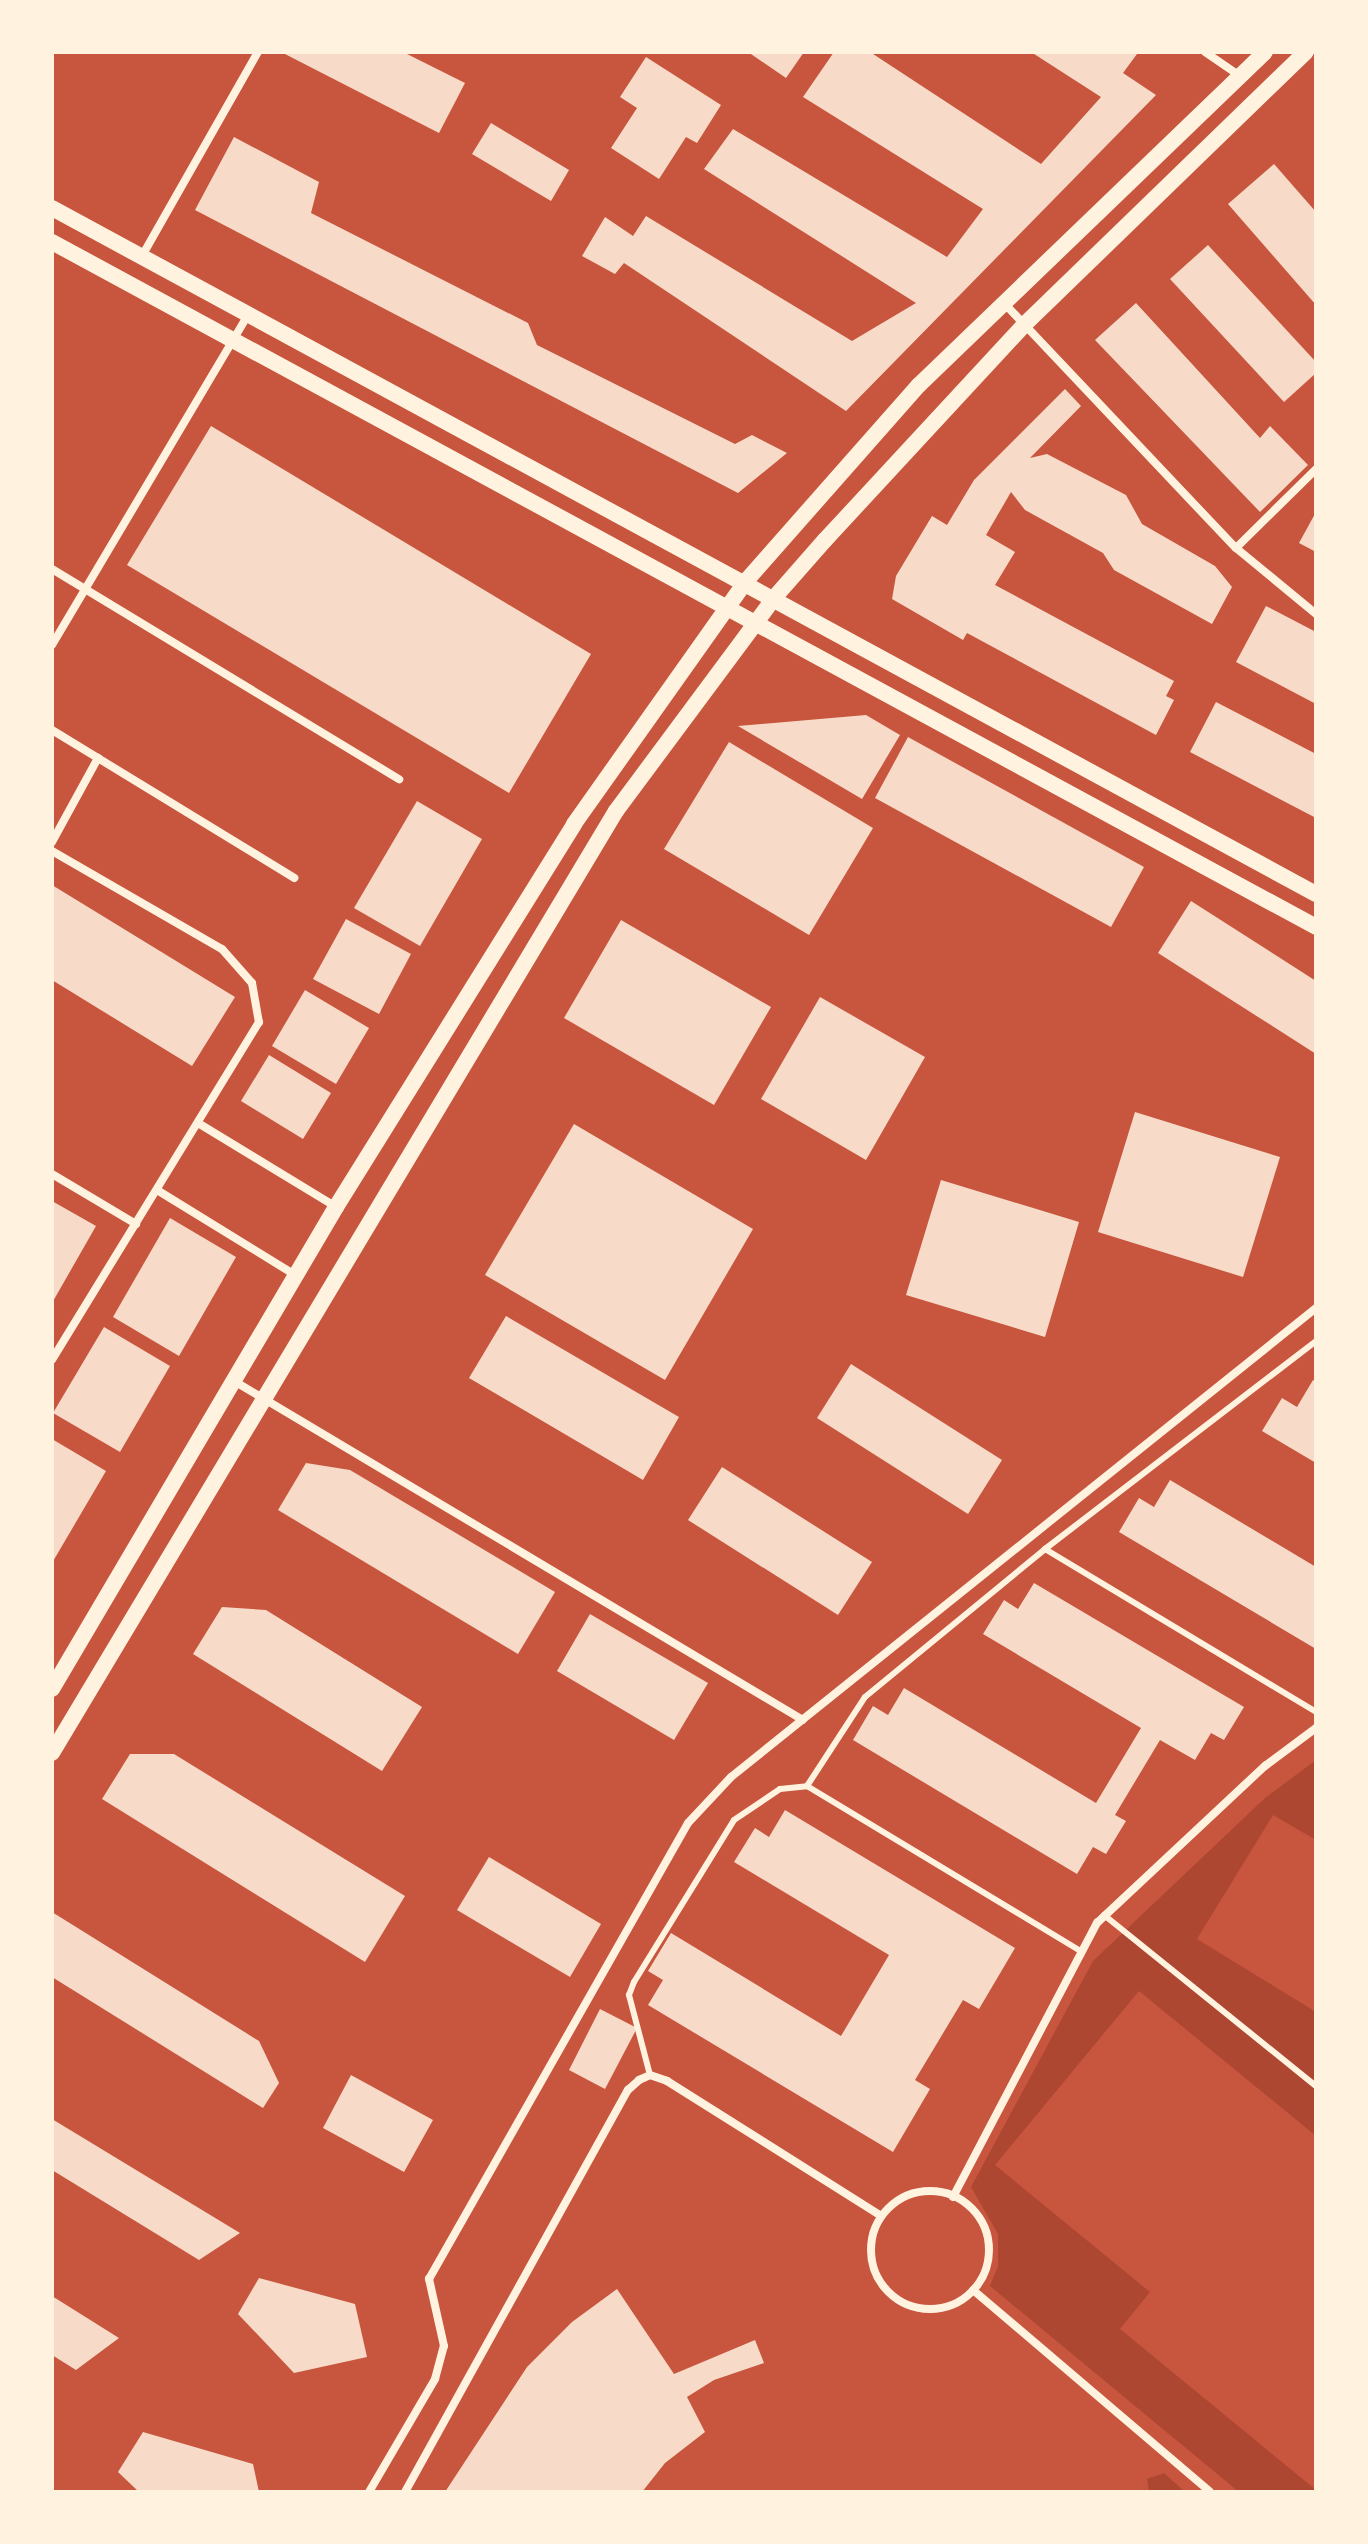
<!DOCTYPE html>
<style>
body{margin:0}
#map{position:relative;width:1368px;height:2544px;overflow:hidden;background:#c8553d;font-family:"Work Sans",sans-serif}
div>[style]{position:absolute}
.green>*{inset:0;background:#ae4732}
.building>*{inset:0;background:#f7dbc8}
.service>*{height:6px;margin:-3px;padding:0 3px;transform-origin:3px;border-radius:3px;background:#fff3e0}
.minor>*{height:8px;margin:-4px;padding:0 4px;transform-origin:4px;border-radius:4px;background:#fff3e0}
.minor>.ring{margin:-4px;padding:0;box-sizing:content-box;background:none;border:8px solid #fff3e0;border-radius:50%}
.secondary>*{height:16px;margin:-8px;padding:0 8px;transform-origin:8px;border-radius:8px;background:#fff3e0}
span{translate:-50% -50%;white-space:nowrap;text-align:center;line-height:1.15;-webkit-text-stroke:8px #fff3e0;paint-order:stroke}
.frame{position:absolute;inset:0;border:54px solid #fff3e0;pointer-events:none}
</style>
<div id="map">
<div class="green">
<div style="clip-path:polygon(1316px 1760px,1316px 1840px,1273px 1815px,1197px 1939px,1316px 2012px,1316px 2136px,1139px 1991px,995px 2165px,1150px 2292px,1120px 2329px,1316px 2490px,1239px 2492px,990px 2286px,998px 2266px,998px 2234px,971px 2187px,1093px 1961px,1265px 1798px)"></div>
<div style="clip-path:polygon(1164px 2473px,1185px 2492px,1149px 2492px,1147px 2479px)"></div>
</div>
<div class="building">
<div style="clip-path:polygon(281px 52px,403px 52px,465px 83px,439px 133px)"></div>
<div style="clip-path:polygon(748px 52px,804px 52px,786px 78px)"></div>
<div style="clip-path:polygon(834px 52px,870px 52px,1041px 164px,1101px 97px,1031px 52px,1133px 52px,1137px 54px,1123px 73px,1156px 95px,846px 411px,624px 263px,615px 274px,582px 256px,605px 217px,633px 236px,646px 216px,852px 341px,916px 303px,704px 169px,733px 129px,947px 257px,983px 209px,803px 97px)"></div>
<div style="clip-path:polygon(646px 57px,721px 105px,697px 143px,686px 137px,659px 179px,611px 148px,637px 108px,620px 97px)"></div>
<div style="clip-path:polygon(491px 123px,569px 170px,551px 201px,472px 154px)"></div>
<div style="clip-path:polygon(234px 137px,319px 182px,311px 213px,528px 323px,537px 345px,735px 444px,752px 435px,787px 453px,738px 493px,195px 210px)"></div>
<div style="clip-path:polygon(1274px 164px,1316px 212px,1316px 305px,1228px 204px)"></div>
<div style="clip-path:polygon(1208px 245px,1316px 362px,1316px 373px,1284px 402px,1170px 279px)"></div>
<div style="clip-path:polygon(1136px 303px,1260px 438px,1270px 426px,1308px 465px,1260px 512px,1095px 340px)"></div>
<div style="clip-path:polygon(1065px 389px,1081px 406px,1030px 458px,1047px 454px,1126px 495px,1142px 524px,1215px 566px,1232px 587px,1212px 624px,1114px 570px,1103px 553px,1025px 510px,1011px 492px,986px 535px,1015px 552px,995px 585px,1174px 681px,1166px 696px,1174px 700px,1156px 735px,967px 633px,963px 640px,892px 599px,896px 576px,932px 516px,947px 525px,974px 480px)"></div>
<div style="clip-path:polygon(211px 426px,591px 654px,509px 793px,127px 565px)"></div>
<div style="clip-path:polygon(1316px 512px,1316px 552px,1299px 543px)"></div>
<div style="clip-path:polygon(1266px 606px,1316px 632px,1316px 704px,1236px 662px)"></div>
<div style="clip-path:polygon(1216px 702px,1316px 754px,1316px 818px,1190px 752px)"></div>
<div style="clip-path:polygon(866px 715px,900px 735px,862px 799px,738px 726px)"></div>
<div style="clip-path:polygon(908px 737px,1144px 867px,1111px 927px,875px 798px)"></div>
<div style="clip-path:polygon(729px 742px,873px 828px,809px 935px,664px 849px)"></div>
<div style="clip-path:polygon(417px 801px,482px 839px,420px 946px,354px 908px)"></div>
<div style="clip-path:polygon(52px 885px,235px 997px,192px 1066px,52px 980px)"></div>
<div style="clip-path:polygon(1191px 901px,1316px 981px,1316px 1054px,1158px 953px)"></div>
<div style="clip-path:polygon(346px 919px,411px 954px,379px 1014px,313px 979px)"></div>
<div style="clip-path:polygon(621px 920px,771px 1007px,714px 1105px,564px 1018px)"></div>
<div style="clip-path:polygon(305px 990px,369px 1028px,336px 1084px,272px 1046px)"></div>
<div style="clip-path:polygon(820px 997px,925px 1057px,866px 1160px,761px 1099px)"></div>
<div style="clip-path:polygon(269px 1055px,331px 1093px,303px 1139px,241px 1101px)"></div>
<div style="clip-path:polygon(1135px 1112px,1280px 1157px,1243px 1277px,1098px 1232px)"></div>
<div style="clip-path:polygon(574px 1124px,753px 1229px,665px 1380px,485px 1275px)"></div>
<div style="clip-path:polygon(941px 1180px,1079px 1222px,1045px 1337px,906px 1295px)"></div>
<div style="clip-path:polygon(52px 1201px,96px 1226px,52px 1303px)"></div>
<div style="clip-path:polygon(170px 1218px,236px 1257px,179px 1356px,113px 1317px)"></div>
<div style="clip-path:polygon(506px 1316px,679px 1417px,643px 1480px,469px 1378px)"></div>
<div style="clip-path:polygon(104px 1327px,170px 1366px,120px 1452px,53px 1413px)"></div>
<div style="clip-path:polygon(851px 1364px,1002px 1460px,968px 1514px,817px 1418px)"></div>
<div style="clip-path:polygon(1313px 1380px,1316px 1382px,1316px 1463px,1262px 1431px,1282px 1398px,1297px 1407px)"></div>
<div style="clip-path:polygon(52px 1439px,106px 1471px,52px 1563px)"></div>
<div style="clip-path:polygon(306px 1463px,350px 1470px,555px 1592px,518px 1654px,278px 1510px)"></div>
<div style="clip-path:polygon(722px 1467px,872px 1562px,838px 1615px,688px 1520px)"></div>
<div style="clip-path:polygon(1170px 1480px,1316px 1567px,1316px 1649px,1119px 1532px,1139px 1498px,1154px 1507px)"></div>
<div style="clip-path:polygon(1034px 1583px,1244px 1707px,1224px 1740px,1211px 1733px,1195px 1760px,1160px 1740px,1115px 1815px,1126px 1821px,1106px 1854px,1093px 1847px,1077px 1874px,853px 1740px,873px 1706px,888px 1715px,904px 1688px,1096px 1803px,1141px 1728px,983px 1634px,1004px 1600px,1018px 1609px)"></div>
<div style="clip-path:polygon(222px 1607px,266px 1610px,422px 1707px,382px 1771px,193px 1654px)"></div>
<div style="clip-path:polygon(590px 1614px,708px 1683px,674px 1740px,557px 1671px)"></div>
<div style="clip-path:polygon(130px 1754px,174px 1754px,405px 1896px,365px 1962px,102px 1799px)"></div>
<div style="clip-path:polygon(785px 1810px,1015px 1948px,979px 2009px,963px 2000px,915px 2080px,930px 2089px,893px 2152px,648px 2005px,663px 1980px,648px 1971px,671px 1933px,841px 2036px,889px 1955px,734px 1862px,755px 1828px,769px 1837px)"></div>
<div style="clip-path:polygon(489px 1857px,601px 1924px,570px 1977px,457px 1910px)"></div>
<div style="clip-path:polygon(52px 1912px,259px 2041px,279px 2083px,263px 2108px,52px 1977px)"></div>
<div style="clip-path:polygon(600px 2009px,637px 2028px,605px 2089px,569px 2070px)"></div>
<div style="clip-path:polygon(351px 2075px,433px 2120px,404px 2172px,323px 2128px)"></div>
<div style="clip-path:polygon(52px 2119px,240px 2233px,199px 2260px,52px 2170px)"></div>
<div style="clip-path:polygon(259px 2278px,355px 2304px,367px 2357px,294px 2373px,238px 2314px)"></div>
<div style="clip-path:polygon(617px 2289px,674px 2374px,755px 2340px,764px 2363px,714px 2380px,687px 2397px,705px 2432px,665px 2463px,642px 2492px,445px 2492px,527px 2367px,572px 2322px)"></div>
<div style="clip-path:polygon(52px 2296px,119px 2338px,76px 2370px,52px 2355px)"></div>
<div style="clip-path:polygon(143px 2432px,253px 2464px,259px 2492px,139px 2492px,118px 2472px)"></div>
</div>
<div class="service">
<div style="left:1045px;top:1549px;width:316px;rotate:31deg"></div>
<div style="left:807px;top:1786px;width:106px;rotate:-56.9deg"></div>
<div style="left:865px;top:1697px;width:233px;rotate:-39.4deg"></div>
<div style="left:1045px;top:1549px;width:342px;rotate:-37.5deg"></div>
<div style="left:1104px;top:1915px;width:272px;rotate:38.9deg"></div>
<div style="left:650px;top:2075px;width:83px;rotate:-104.7deg"></div>
<div style="left:629px;top:1995px;width:14px;rotate:-69deg"></div>
<div style="left:634px;top:1982px;width:190px;rotate:-58.3deg"></div>
<div style="left:734px;top:1820px;width:55px;rotate:-34deg"></div>
<div style="left:780px;top:1789px;width:27px;rotate:-6deg"></div>
<div style="left:807px;top:1786px;width:318px;rotate:31.1deg"></div>
</div>
<div class="minor">
<div style="left:1205px;top:52px;width:42px;rotate:34.4deg"></div>
<div style="left:142px;top:256px;width:235px;rotate:-60.4deg"></div>
<div style="left:1004px;top:303px;width:337px;rotate:46.6deg"></div>
<div style="left:1236px;top:548px;width:104px;rotate:39.5deg"></div>
<div style="left:1236px;top:548px;width:112px;rotate:-44.6deg"></div>
<div style="left:52px;top:569px;width:406px;rotate:31.2deg"></div>
<div style="left:52px;top:645px;width:384px;rotate:-59.3deg"></div>
<div style="left:52px;top:730px;width:284px;rotate:31.4deg"></div>
<div style="left:52px;top:842px;width:96px;rotate:-61.3deg"></div>
<div style="left:52px;top:851px;width:196px;rotate:30deg"></div>
<div style="left:222px;top:949px;width:45px;rotate:48.6deg"></div>
<div style="left:252px;top:983px;width:40px;rotate:80deg"></div>
<div style="left:259px;top:1022px;width:396px;rotate:121.5deg"></div>
<div style="left:198px;top:1123px;width:162px;rotate:31.3deg"></div>
<div style="left:52px;top:1174px;width:98px;rotate:30.8deg"></div>
<div style="left:157px;top:1190px;width:162px;rotate:31.6deg"></div>
<div style="left:234px;top:1381px;width:662px;rotate:30.79deg"></div>
<div class="ring" style="left:871px;top:2191px;width:110px;height:110px"></div>
<div style="left:953px;top:2197px;width:310px;rotate:-62.3deg"></div>
<div style="left:1097px;top:1923px;width:230px;rotate:-43.1deg"></div>
<div style="left:1265px;top:1766px;width:64px;rotate:-36.7deg"></div>
<div style="left:973px;top:2290px;width:311px;rotate:40.4deg"></div>
<div style="left:369px;top:2492px;width:131px;rotate:-59.7deg"></div>
<div style="left:435px;top:2379px;width:34px;rotate:-75deg"></div>
<div style="left:444px;top:2346px;width:69px;rotate:-102.6deg"></div>
<div style="left:429px;top:2279px;width:524px;rotate:-60.4deg"></div>
<div style="left:688px;top:1823px;width:63px;rotate:-46.9deg"></div>
<div style="left:731px;top:1777px;width:750px;rotate:-38.72deg"></div>
<div style="left:405px;top:2492px;width:460px;rotate:-61deg"></div>
<div style="left:628px;top:2090px;width:15px;rotate:-42deg"></div>
<div style="left:639px;top:2080px;width:12px;rotate:-24deg"></div>
<div style="left:650px;top:2075px;width:18px;rotate:19deg"></div>
<div style="left:667px;top:2081px;width:253px;rotate:32.2deg"></div>
</div>
<div class="secondary">
<div style="left:52px;top:208px;width:1438px;rotate:28.49deg"></div>
<div style="left:52px;top:242px;width:1438px;rotate:28.45deg"></div>
<div style="left:52px;top:1689px;width:559px;rotate:-59.49deg"></div>
<div style="left:336px;top:1207px;width:451px;rotate:-58.1deg"></div>
<div style="left:574px;top:824px;width:298px;rotate:-54.7deg"></div>
<div style="left:746px;top:581px;width:261px;rotate:-48.6deg"></div>
<div style="left:919px;top:385px;width:480px;rotate:-43.9deg"></div>
<div style="left:52px;top:1753px;width:1098px;rotate:-59.09deg"></div>
<div style="left:616px;top:811px;width:265px;rotate:-53.4deg"></div>
<div style="left:774px;top:598px;width:77px;rotate:-48.7deg"></div>
<div style="left:825px;top:540px;width:294px;rotate:-47.2deg"></div>
<div style="left:1025px;top:324px;width:391px;rotate:-44.1deg"></div>
</div>
<div class="frame"></div>
</div>
